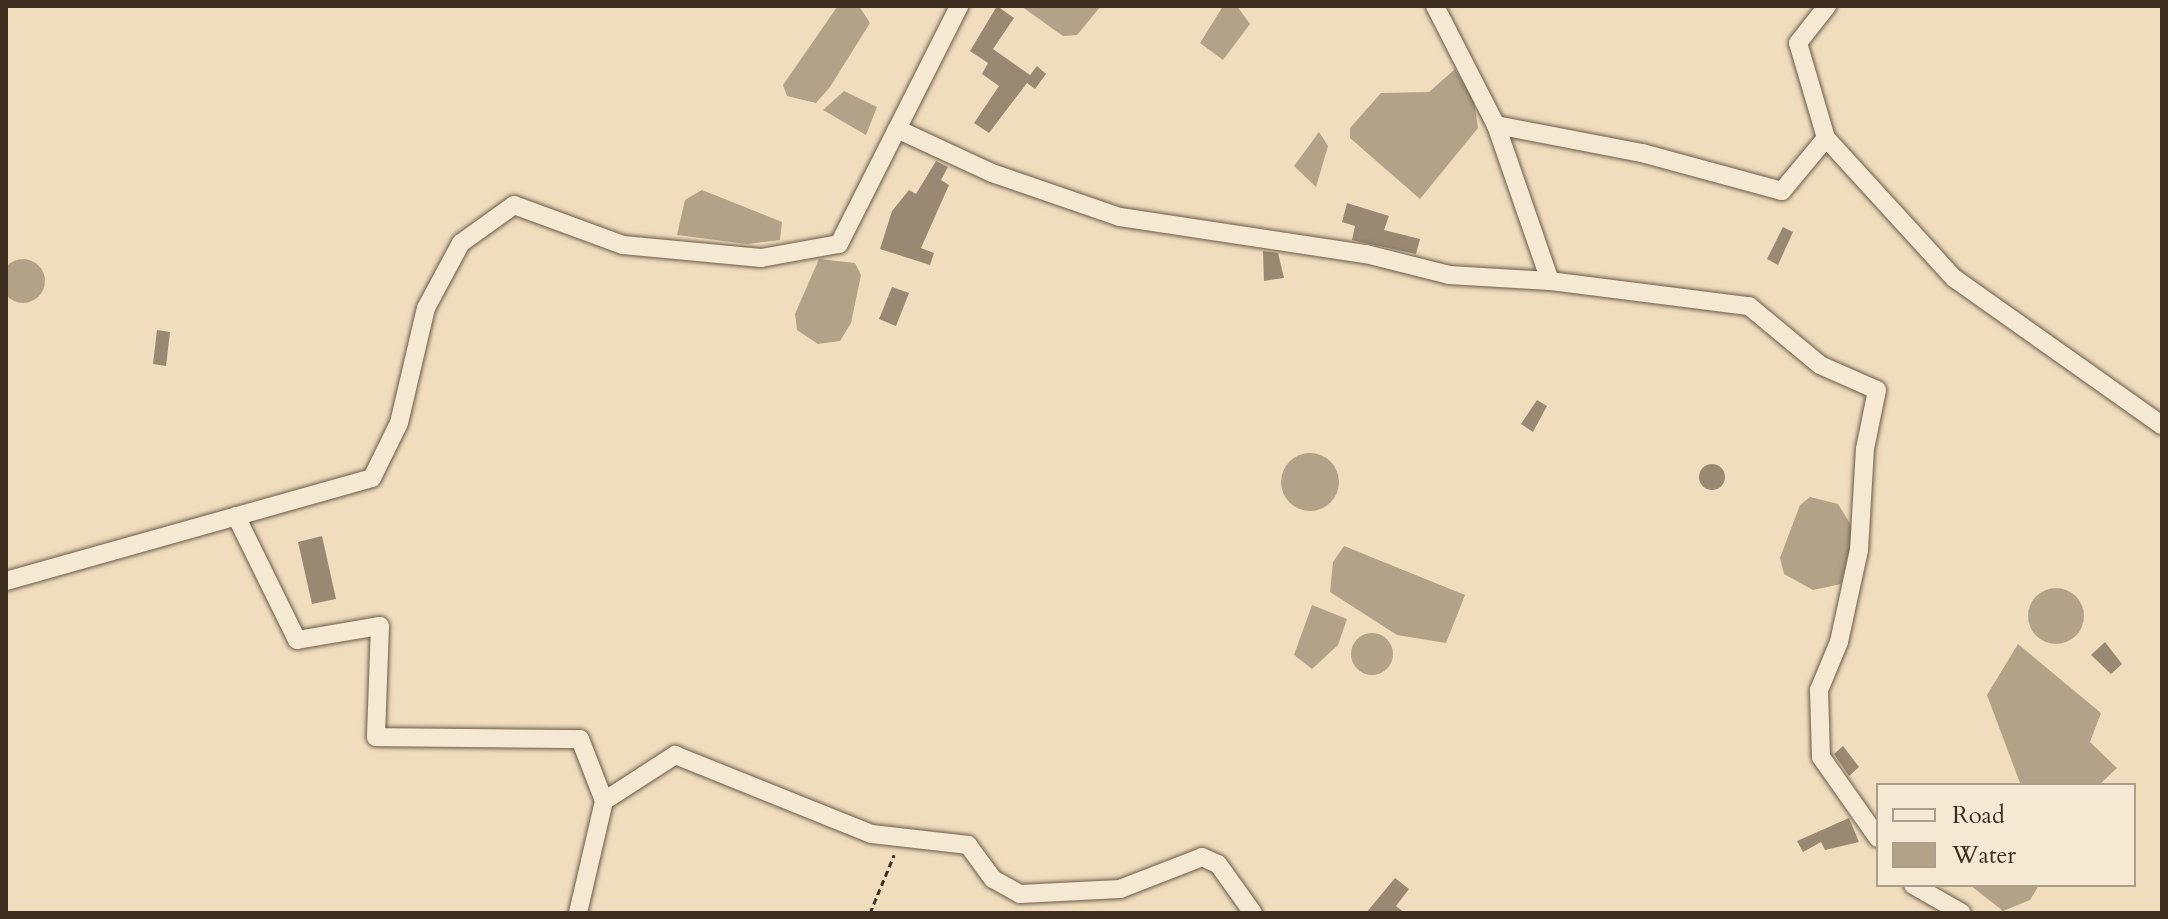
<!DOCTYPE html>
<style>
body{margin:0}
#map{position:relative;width:2168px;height:919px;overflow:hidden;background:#efddbd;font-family:Cardo,serif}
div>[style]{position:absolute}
.water>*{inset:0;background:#b2a288}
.round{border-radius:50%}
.building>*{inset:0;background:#9a8972}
.path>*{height:3px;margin-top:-1.5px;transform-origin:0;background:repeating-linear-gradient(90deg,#3d2e20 0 6px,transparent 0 10px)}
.roads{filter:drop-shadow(0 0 2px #6a5a47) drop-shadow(0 0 2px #6a5a47)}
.minor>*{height:18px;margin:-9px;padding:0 9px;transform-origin:9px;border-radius:9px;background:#f5e9d4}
span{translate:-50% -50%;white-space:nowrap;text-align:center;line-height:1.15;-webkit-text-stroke:7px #f5e9d4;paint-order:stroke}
.frame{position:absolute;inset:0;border:8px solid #3d2e20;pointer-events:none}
.legend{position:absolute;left:1876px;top:783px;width:260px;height:104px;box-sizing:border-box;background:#f5e9d4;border:2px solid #ab9e8c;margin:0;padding:10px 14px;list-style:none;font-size:24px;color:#3d2e20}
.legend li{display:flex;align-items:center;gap:16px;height:40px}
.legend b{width:40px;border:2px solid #ab9e8c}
</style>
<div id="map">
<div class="water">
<div style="clip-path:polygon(859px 6px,870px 23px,830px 87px,816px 103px,787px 96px,783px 85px,837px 7px)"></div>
<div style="clip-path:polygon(1021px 6px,1101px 6px,1077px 35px,1063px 36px)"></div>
<div style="clip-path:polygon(1223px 6px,1237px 6px,1250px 24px,1223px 60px,1200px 43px)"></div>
<div style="clip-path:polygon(1455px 69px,1474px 101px,1478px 128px,1420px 199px,1350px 138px,1350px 128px,1381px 93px,1429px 92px)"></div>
<div style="clip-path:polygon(844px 91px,877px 107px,866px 135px,823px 110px)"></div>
<div style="clip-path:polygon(1319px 132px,1328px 146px,1316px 187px,1294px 166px)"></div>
<div style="clip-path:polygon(702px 190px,782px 222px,780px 240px,747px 244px,677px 235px,685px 200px)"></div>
<div style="clip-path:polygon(819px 259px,855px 263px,861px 275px,851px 323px,840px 341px,818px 344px,797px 330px,795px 314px)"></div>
<div class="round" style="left:1px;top:259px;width:44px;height:44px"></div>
<div class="round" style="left:1281px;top:453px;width:58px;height:58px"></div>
<div style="clip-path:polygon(1810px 497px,1838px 504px,1854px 530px,1841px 584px,1813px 590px,1784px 574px,1780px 558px,1800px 505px)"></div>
<div style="clip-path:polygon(1344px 546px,1465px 595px,1446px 643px,1397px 635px,1330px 592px,1333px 562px)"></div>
<div class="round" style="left:2028px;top:588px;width:56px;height:56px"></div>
<div style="clip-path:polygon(1312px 605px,1347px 619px,1338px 645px,1312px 669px,1294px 655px)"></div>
<div class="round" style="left:1351px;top:633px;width:42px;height:42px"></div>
<div style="clip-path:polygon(2018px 644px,2101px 713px,2090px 742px,2117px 768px,2099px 785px,2020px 783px,1987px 695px)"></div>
<div style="clip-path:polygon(1970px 885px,2039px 885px,2030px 900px,2003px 911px)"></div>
</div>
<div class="building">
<div style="clip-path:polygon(997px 6px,1014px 18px,993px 49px,1030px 75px,1037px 66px,1046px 74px,1035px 89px,1027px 83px,989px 133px,974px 123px,999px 86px,982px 74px,988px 63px,970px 51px)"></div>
<div style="clip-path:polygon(936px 161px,948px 167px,941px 180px,949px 185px,921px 248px,934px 253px,930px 265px,880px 249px,892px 211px,909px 190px,916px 194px)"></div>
<div style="clip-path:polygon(1347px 203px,1389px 216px,1384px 230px,1420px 239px,1416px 254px,1352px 240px,1355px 226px,1342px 222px)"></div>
<div style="clip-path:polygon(1783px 227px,1793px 232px,1778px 265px,1767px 259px)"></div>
<div style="clip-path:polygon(1263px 251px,1278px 253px,1284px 278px,1264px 281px)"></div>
<div style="clip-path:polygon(892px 287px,909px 293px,896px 326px,879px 319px)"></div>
<div style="clip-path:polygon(157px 330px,170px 332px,166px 366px,153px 364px)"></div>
<div style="clip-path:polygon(1537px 400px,1547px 406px,1533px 432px,1521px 424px)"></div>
<div class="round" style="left:1699px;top:464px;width:26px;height:26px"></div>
<div style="clip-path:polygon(322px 536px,336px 599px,312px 604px,298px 542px)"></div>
<div style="clip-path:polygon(2105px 642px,2122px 664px,2111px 674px,2091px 655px)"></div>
<div style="clip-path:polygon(1843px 746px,1859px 767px,1849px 776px,1834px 754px)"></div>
<div style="clip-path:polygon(1849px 818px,1859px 842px,1825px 850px,1821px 842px,1803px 852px,1797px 841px)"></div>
<div style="clip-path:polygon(1395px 878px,1409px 889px,1396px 906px,1405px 913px,1366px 913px)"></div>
</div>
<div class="path">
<div style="left:870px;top:913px;width:63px;rotate:-67.5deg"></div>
</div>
<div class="roads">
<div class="minor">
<div style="left:1435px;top:6px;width:134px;rotate:62.9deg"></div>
<div style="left:1496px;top:125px;width:149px;rotate:10.9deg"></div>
<div style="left:1642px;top:153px;width:145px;rotate:15.2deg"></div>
<div style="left:1782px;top:191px;width:69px;rotate:-50.3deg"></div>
<div style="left:1826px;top:138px;width:99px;rotate:-106.4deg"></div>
<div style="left:1798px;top:43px;width:47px;rotate:-51.9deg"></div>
<div style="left:1496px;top:125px;width:165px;rotate:70.9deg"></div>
<div style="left:1550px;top:281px;width:201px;rotate:7.2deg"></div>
<div style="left:1749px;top:306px;width:92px;rotate:39.7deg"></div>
<div style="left:1820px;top:365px;width:62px;rotate:23.7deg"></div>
<div style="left:1877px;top:390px;width:60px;rotate:101.5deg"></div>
<div style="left:1865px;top:449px;width:101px;rotate:93.4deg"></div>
<div style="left:1859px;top:550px;width:94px;rotate:102.3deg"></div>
<div style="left:1839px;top:642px;width:52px;rotate:112.6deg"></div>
<div style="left:1819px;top:690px;width:67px;rotate:88.3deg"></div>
<div style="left:1821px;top:757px;width:99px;rotate:54.9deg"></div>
<div style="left:897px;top:129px;width:105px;rotate:24.9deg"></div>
<div style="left:992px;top:173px;width:135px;rotate:19deg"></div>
<div style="left:1120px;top:217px;width:249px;rotate:8.6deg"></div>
<div style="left:1366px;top:254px;width:86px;rotate:14.2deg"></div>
<div style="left:1449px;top:275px;width:101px;rotate:3.4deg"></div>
<div style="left:1826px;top:138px;width:190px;rotate:47.6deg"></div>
<div style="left:1954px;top:278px;width:255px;rotate:35.3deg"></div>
<div style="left:236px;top:516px;width:138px;rotate:63.8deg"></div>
<div style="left:297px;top:640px;width:84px;rotate:-9.6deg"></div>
<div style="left:380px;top:626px;width:111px;rotate:92.1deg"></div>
<div style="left:376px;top:737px;width:204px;rotate:0.6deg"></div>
<div style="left:580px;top:739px;width:66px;rotate:68.8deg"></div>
<div style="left:604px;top:801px;width:115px;rotate:103.1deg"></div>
<div style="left:6px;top:581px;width:380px;rotate:-15.7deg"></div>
<div style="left:372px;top:478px;width:61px;rotate:-63.9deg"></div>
<div style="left:399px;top:423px;width:118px;rotate:-76.8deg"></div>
<div style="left:426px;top:308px;width:74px;rotate:-61.7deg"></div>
<div style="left:461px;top:243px;width:65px;rotate:-35.6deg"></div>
<div style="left:514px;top:205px;width:116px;rotate:20.2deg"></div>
<div style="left:623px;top:245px;width:139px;rotate:5.4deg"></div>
<div style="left:761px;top:258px;width:79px;rotate:-10.2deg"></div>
<div style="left:839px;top:244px;width:267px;rotate:-63.2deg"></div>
<div style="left:604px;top:801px;width:85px;rotate:-32.9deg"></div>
<div style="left:675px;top:755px;width:212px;rotate:21.9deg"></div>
<div style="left:872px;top:834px;width:97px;rotate:6.5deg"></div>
<div style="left:968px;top:845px;width:42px;rotate:53.7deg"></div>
<div style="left:993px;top:879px;width:31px;rotate:29deg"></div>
<div style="left:1020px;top:894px;width:100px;rotate:-2.9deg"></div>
<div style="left:1120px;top:889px;width:88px;rotate:-21.3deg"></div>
<div style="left:1202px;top:857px;width:17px;rotate:24deg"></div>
<div style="left:1218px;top:864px;width:60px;rotate:54.5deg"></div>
<div style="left:1913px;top:885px;width:56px;rotate:29.7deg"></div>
</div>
</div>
<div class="frame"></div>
<ul class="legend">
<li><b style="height:10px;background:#f5e9d4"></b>Road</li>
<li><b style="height:22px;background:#b2a288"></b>Water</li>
</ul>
</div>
